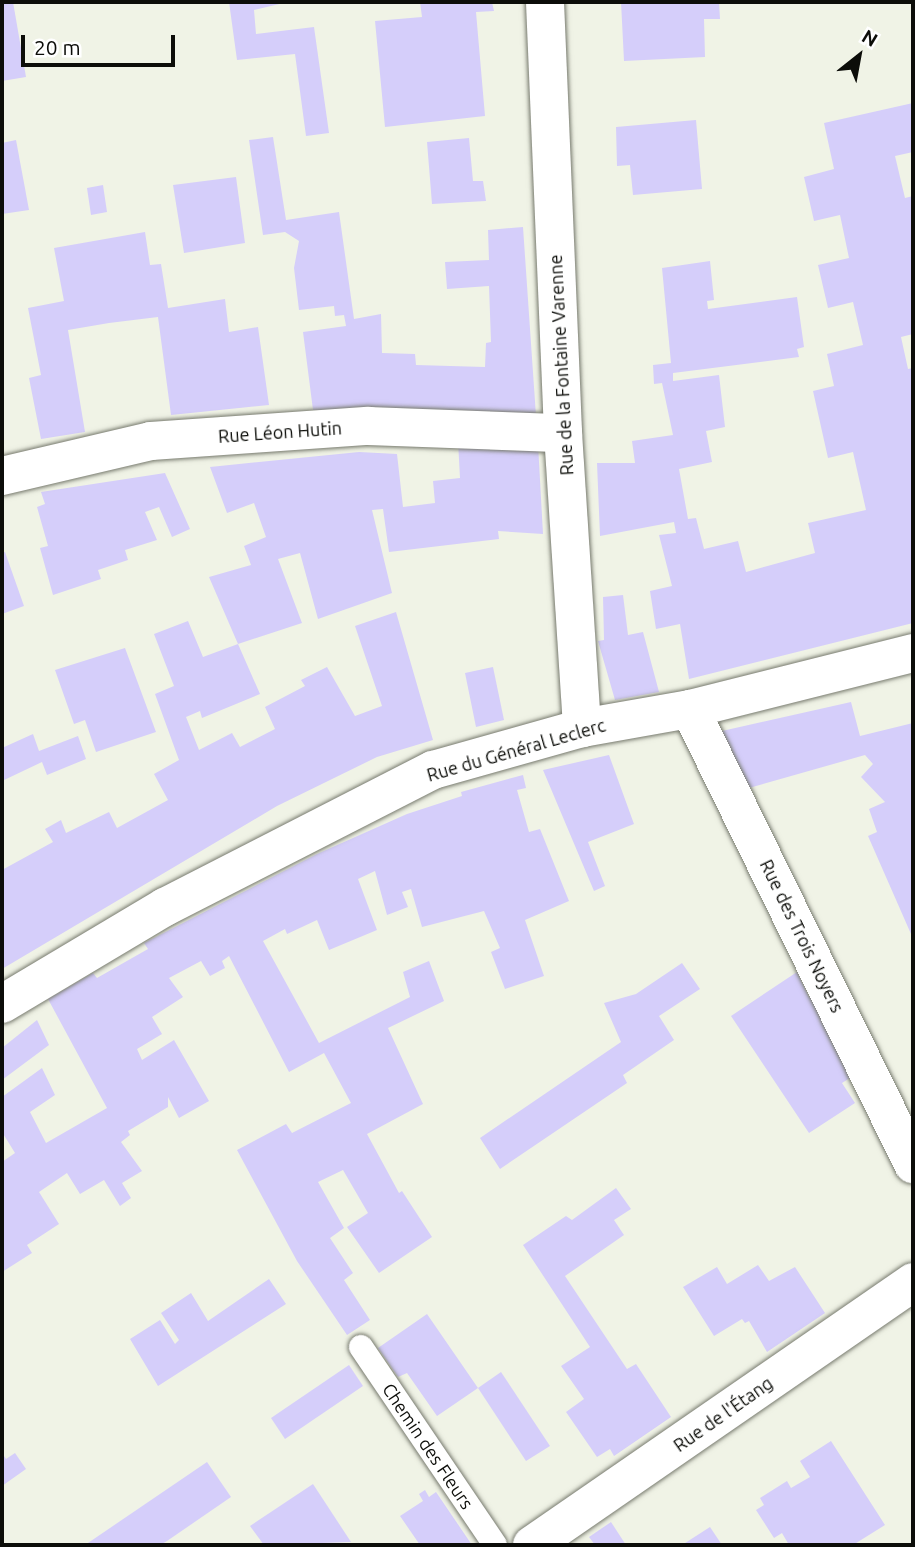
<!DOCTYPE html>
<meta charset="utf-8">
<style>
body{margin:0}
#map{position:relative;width:915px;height:1547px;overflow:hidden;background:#f0f3e6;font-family:Ubuntu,sans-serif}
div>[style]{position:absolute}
.building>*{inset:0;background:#d5cefa}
.roads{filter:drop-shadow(0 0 2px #777a6e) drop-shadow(0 0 2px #777a6e)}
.lane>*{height:24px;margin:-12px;padding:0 12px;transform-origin:12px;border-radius:12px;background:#fff}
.street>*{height:38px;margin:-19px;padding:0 19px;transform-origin:19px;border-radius:19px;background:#fff}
.secondary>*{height:38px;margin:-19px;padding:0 19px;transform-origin:19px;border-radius:19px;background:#fff}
span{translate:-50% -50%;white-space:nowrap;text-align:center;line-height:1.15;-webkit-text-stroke:5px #fff;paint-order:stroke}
.street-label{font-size:18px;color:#0c0d09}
.frame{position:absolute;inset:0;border:4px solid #0c0d09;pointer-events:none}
.north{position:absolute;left:824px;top:21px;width:70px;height:70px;-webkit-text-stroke:5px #fff;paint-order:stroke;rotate:31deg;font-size:19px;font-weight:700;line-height:28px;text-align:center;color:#0c0d09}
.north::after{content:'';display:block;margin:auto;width:24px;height:32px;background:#0c0d09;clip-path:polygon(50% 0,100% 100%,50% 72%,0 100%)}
.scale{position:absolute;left:21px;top:35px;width:154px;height:32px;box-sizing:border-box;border:4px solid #0c0d09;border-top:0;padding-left:9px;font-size:21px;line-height:24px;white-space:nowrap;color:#0c0d09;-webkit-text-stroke:5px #fff;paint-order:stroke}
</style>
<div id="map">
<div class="building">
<div style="clip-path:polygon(2px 2px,13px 2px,26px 77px,2px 81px)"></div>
<div style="clip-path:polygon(229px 2px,288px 2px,254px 10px,256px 34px,314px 27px,329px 133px,306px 136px,295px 54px,237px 60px)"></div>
<div style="clip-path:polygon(420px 2px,492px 2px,494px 11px,476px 12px,485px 116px,385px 127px,375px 21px,422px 17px)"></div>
<div style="clip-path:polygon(621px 2px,719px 2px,720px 19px,704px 19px,705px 57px,624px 61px)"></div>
<div style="clip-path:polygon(913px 103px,913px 152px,895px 156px,905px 198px,913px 196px,913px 334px,901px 337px,908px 369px,913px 368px,913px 623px,689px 679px,680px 624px,656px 629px,650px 591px,672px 586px,659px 535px,676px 533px,674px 522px,600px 536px,597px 463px,635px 463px,632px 441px,673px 435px,662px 383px,654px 384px,653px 365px,671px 363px,662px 268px,710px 261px,714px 300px,707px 301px,708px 309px,797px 297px,804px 347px,797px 349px,799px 357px,673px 373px,673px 381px,719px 375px,725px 427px,706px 431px,712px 462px,679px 469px,688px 519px,696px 518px,704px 549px,738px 541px,746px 572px,815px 553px,808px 523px,866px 510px,853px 452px,828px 458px,813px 391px,834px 386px,827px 354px,863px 345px,853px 302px,828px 308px,818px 265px,849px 258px,840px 215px,814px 221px,804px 177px,834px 169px,824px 123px)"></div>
<div style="clip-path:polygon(696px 120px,702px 189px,633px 195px,630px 165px,617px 166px,616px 127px)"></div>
<div style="clip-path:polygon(273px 137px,286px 220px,339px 212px,354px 319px,381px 314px,382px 353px,415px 354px,416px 365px,485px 367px,486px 343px,491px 342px,489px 286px,447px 289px,445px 262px,489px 260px,488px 230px,523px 227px,536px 416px,313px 410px,303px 332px,346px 326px,344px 315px,335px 316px,334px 306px,299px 310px,294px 268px,299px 241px,285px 232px,263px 235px,249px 140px)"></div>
<div style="clip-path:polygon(469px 138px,473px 181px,483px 181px,486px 201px,432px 204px,427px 142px)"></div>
<div style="clip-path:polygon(16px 140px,29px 210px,2px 214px,2px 143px)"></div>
<div style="clip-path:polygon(236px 177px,245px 243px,184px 253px,173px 185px)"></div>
<div style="clip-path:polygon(103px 185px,107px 212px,91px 215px,87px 188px)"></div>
<div style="clip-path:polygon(145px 232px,150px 265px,161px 264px,168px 308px,225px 299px,229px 332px,258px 327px,269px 405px,171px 415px,158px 317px,109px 323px,68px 330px,85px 432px,41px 439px,29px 378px,41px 375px,28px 308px,64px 301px,54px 248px)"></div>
<div style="clip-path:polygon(458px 441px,538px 444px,543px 534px,498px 531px,499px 539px,389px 552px,383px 509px,372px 510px,392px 593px,318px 619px,300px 553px,278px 559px,302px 623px,238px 644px,209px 577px,251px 565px,244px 546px,266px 537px,254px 503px,227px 513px,210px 467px,359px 452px,397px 454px,403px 507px,435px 503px,433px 481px,460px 478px)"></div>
<div style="clip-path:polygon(165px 473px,190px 529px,172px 537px,159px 507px,145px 512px,157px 540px,125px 550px,128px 560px,98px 570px,101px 579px,53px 595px,40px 548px,48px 546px,37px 507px,45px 504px,41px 492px)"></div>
<div style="clip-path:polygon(5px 552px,24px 606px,2px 614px,2px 553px)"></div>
<div style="clip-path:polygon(623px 595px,628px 635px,643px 632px,659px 692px,615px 700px,598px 641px,604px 640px,603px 597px)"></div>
<div style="clip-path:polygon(396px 612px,433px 740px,377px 757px,277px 806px,2px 969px,2px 870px,53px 842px,45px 829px,61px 820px,66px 833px,109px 812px,117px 828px,168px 800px,154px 774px,179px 760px,155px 694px,174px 686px,154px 634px,188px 621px,203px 657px,238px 644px,260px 694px,202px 718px,200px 711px,186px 717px,199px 750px,232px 733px,240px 747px,275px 729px,265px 707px,305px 686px,301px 680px,327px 667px,355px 716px,382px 706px,355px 626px)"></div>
<div style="clip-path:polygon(125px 648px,156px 732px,96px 752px,85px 720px,74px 724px,55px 670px)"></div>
<div style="clip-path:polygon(493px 667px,504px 720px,476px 727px,465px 673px)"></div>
<div style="clip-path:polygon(851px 702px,860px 736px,913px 723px,911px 934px,868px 836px,877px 832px,869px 809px,885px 802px,861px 777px,873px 764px,865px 755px,749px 788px,722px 731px)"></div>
<div style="clip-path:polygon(33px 734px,39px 751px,78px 736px,86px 759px,47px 775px,42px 762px,2px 781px,2px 748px)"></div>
<div style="clip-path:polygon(609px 755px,634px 824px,588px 842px,605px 886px,594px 891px,543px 770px)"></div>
<div style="clip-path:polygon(523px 775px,526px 788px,517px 790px,529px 832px,540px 829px,569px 901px,525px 920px,544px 976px,505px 989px,491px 952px,500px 948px,484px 911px,422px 927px,411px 889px,402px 892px,408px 907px,387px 915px,375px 871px,358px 879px,377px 930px,329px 950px,317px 920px,287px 934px,285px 929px,263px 941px,319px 1043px,410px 997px,403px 972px,429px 961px,444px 1001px,388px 1028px,423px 1104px,367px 1134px,399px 1193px,402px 1191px,432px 1237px,379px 1273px,347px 1227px,368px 1213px,343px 1170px,318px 1182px,344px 1228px,330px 1238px,353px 1273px,344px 1280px,370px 1320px,347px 1335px,297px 1261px,237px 1150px,286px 1124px,292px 1133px,351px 1103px,324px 1053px,289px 1072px,229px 956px,222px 961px,225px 968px,210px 976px,201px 961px,169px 978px,183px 997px,152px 1017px,162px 1034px,137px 1049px,142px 1060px,174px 1040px,209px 1101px,179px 1118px,168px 1097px,168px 1107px,128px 1131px,130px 1135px,121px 1142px,142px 1171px,122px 1183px,131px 1198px,120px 1206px,104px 1180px,80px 1194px,67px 1173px,39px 1192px,59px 1224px,27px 1245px,32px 1253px,2px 1272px,2px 1162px,15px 1153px,2px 1132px,2px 1097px,42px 1068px,55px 1095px,30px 1112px,46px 1143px,107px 1108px,48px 999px,93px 973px,97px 978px,148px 949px,144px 943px,317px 854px,407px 814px,462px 796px,461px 792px)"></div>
<div style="clip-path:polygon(682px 963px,700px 989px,659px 1016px,674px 1040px,623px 1075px,627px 1083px,500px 1169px,480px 1138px,621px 1042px,604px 1003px,636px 994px)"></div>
<div style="clip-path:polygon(797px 972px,809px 997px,816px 997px,853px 1076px,842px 1083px,855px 1103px,809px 1133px,731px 1016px)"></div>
<div style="clip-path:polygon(37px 1020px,49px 1045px,2px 1080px,2px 1048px)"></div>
<div style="clip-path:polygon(616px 1188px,631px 1209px,614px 1220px,624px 1235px,565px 1276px,627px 1369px,636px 1364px,671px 1417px,614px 1456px,610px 1449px,597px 1457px,566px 1412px,584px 1399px,561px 1366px,590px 1347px,523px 1245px,566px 1216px,572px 1220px)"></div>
<div style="clip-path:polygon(758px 1265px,769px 1281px,795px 1267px,825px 1313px,767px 1352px,749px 1321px,745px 1323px,742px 1319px,714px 1336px,683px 1287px,717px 1267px,727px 1284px)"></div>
<div style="clip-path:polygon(269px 1279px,286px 1304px,158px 1386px,130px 1339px,160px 1320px,175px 1344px,179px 1340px,161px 1313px,191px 1293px,208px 1321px)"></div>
<div style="clip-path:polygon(427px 1314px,478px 1388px,437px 1416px,407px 1373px,398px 1377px,378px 1348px)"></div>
<div style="clip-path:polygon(349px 1365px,363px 1386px,285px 1439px,271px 1418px)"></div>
<div style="clip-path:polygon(501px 1372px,550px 1446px,526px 1461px,478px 1388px)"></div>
<div style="clip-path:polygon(831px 1441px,885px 1525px,853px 1545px,789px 1545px,782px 1533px,774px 1538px,756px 1510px,764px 1505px,760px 1498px,787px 1481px,791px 1488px,810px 1477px,800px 1461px)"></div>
<div style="clip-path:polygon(2px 1453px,6px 1459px,15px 1453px,26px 1469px,2px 1486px)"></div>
<div style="clip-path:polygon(207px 1462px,231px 1497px,167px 1541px,160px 1545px,85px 1545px)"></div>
<div style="clip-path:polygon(313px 1484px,351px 1542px,264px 1545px,250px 1526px)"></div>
<div style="clip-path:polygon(425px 1490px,429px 1497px,436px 1492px,472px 1545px,420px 1545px,400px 1516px,423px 1501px,419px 1494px)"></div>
<div style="clip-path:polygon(611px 1522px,626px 1545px,595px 1545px,589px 1537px)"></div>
<div style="clip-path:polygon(710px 1527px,722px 1545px,682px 1545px)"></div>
</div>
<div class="roads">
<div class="lane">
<div style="left:361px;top:1347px;width:239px;rotate:55.9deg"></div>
</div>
<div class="street">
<div style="left:545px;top:2px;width:431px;rotate:87.6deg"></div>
<div style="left:563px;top:433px;width:296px;rotate:86.3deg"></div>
<div style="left:2px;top:476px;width:153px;rotate:-13.2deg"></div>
<div style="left:151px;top:441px;width:218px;rotate:-4deg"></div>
<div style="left:368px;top:426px;width:195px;rotate:2.1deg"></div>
<div style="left:690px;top:709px;width:507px;rotate:63.89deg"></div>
<div style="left:532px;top:1545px;width:463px;rotate:-34.6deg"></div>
</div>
<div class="secondary">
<div style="left:2px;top:1004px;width:190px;rotate:-30.8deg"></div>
<div style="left:165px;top:907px;width:301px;rotate:-27.1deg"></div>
<div style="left:433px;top:770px;width:155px;rotate:-15.7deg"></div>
<div style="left:582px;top:728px;width:110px;rotate:-10deg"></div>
<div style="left:690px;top:709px;width:230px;rotate:-14.1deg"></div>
</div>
</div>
<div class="street-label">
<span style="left:561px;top:365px;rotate:-93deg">Rue de la Fontaine Varenne</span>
<span style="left:280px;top:432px;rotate:-4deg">Rue Léon Hutin</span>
<span style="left:516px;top:750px;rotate:-16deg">Rue du Général Leclerc</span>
<span style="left:802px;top:936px;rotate:64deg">Rue des Trois Noyers</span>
<span style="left:723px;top:1414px;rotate:-35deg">Rue de l'Étang</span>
<span style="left:428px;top:1446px;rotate:56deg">Chemin des Fleurs</span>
</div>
<div class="frame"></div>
<div class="north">N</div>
<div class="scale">20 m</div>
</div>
